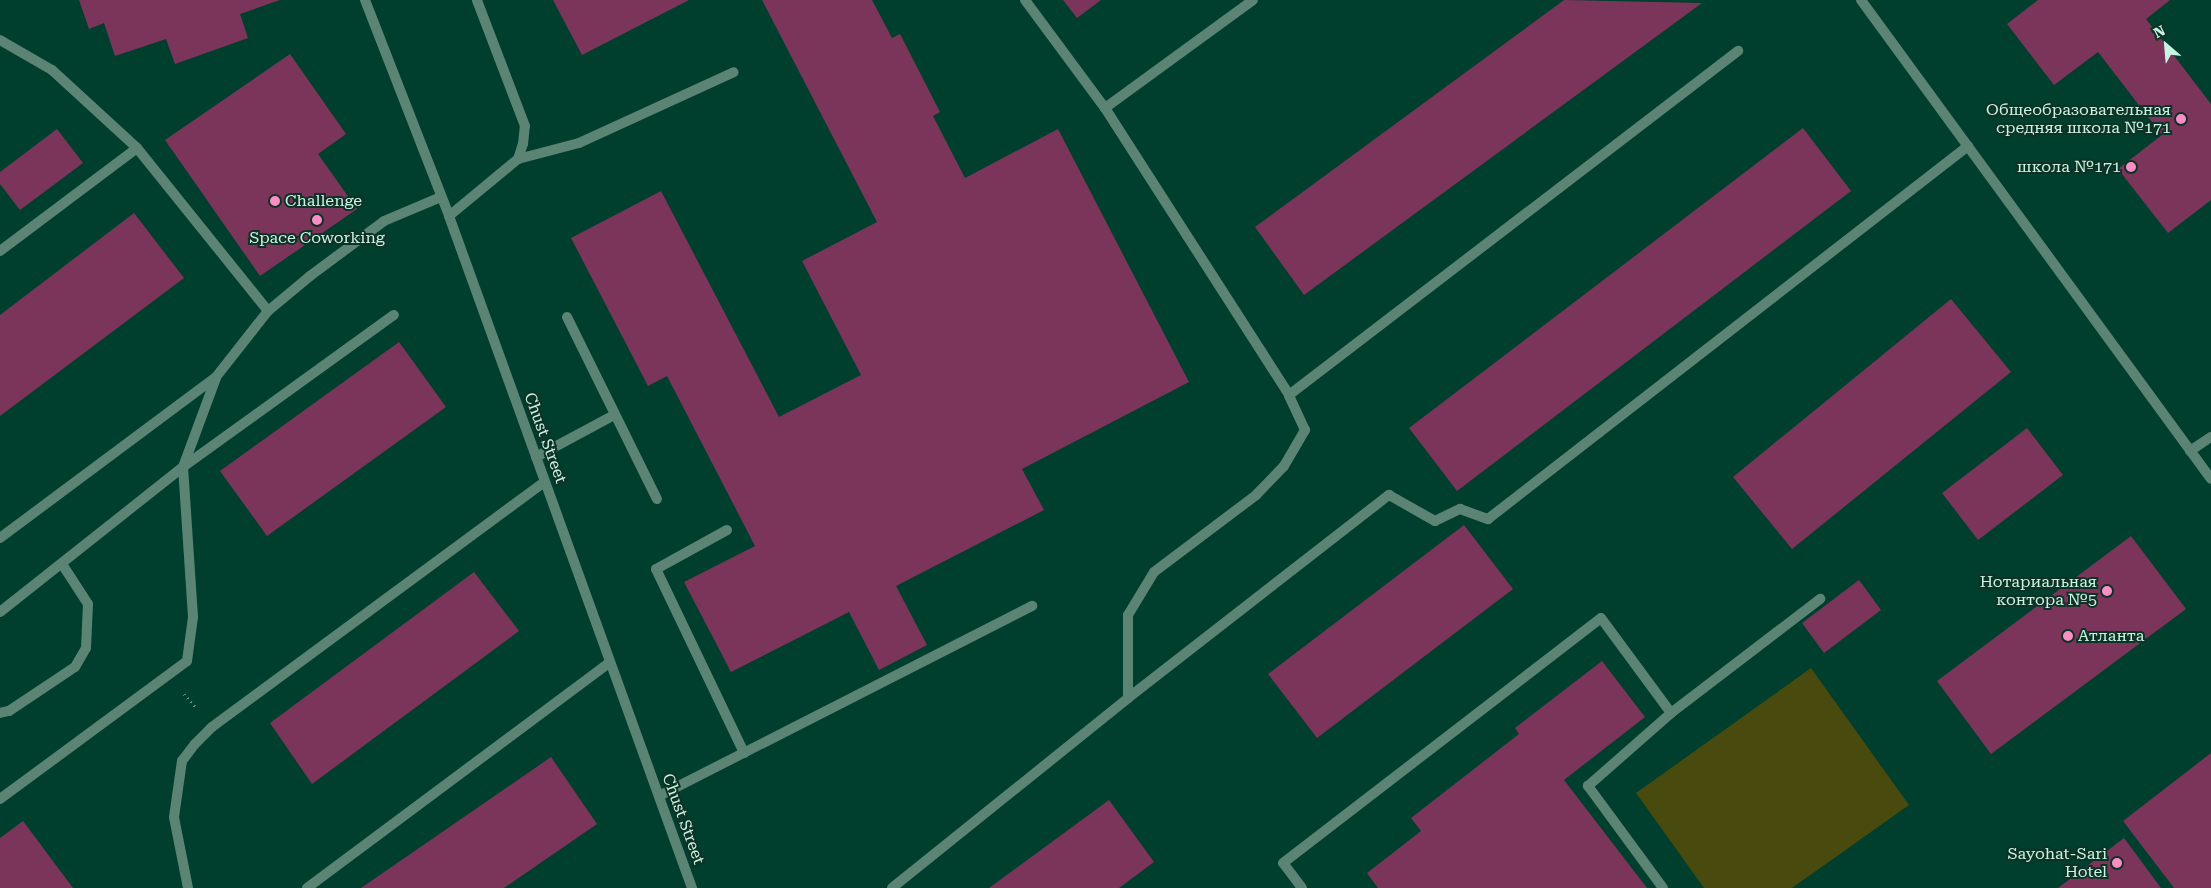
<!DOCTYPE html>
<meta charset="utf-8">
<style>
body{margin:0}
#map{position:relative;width:2211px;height:888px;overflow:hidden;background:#003e2e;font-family:"Roboto Serif",serif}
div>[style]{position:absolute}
.green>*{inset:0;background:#494a0e}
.building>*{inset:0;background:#7c355a}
.path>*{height:3px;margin-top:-1.5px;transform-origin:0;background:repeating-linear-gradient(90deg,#619786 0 1px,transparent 0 5px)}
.lane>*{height:10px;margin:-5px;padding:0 5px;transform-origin:5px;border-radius:5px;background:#5b8475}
.street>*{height:10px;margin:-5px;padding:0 5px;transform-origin:5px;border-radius:5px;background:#5b8475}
.dots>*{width:14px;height:14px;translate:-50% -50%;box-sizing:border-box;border:2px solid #103126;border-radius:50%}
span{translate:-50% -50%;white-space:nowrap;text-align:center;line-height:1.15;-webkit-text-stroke:4px #103126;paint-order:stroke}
.poi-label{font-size:16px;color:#c6f5e3}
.right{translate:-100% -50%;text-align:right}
.left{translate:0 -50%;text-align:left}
.street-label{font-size:16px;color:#c6f5e3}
.north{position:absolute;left:2141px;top:20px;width:50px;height:50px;-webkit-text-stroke:4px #103126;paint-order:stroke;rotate:333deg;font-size:14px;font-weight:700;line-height:20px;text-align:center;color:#c6f5e3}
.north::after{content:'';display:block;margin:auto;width:18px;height:22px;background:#c6f5e3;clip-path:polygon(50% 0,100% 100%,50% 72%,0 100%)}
</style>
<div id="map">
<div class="green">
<div style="clip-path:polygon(1811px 668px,1909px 805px,1792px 888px,1704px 888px,1636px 793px)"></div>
</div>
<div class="building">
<div style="clip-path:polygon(79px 0,280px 0,240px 14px,248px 38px,175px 64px,166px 39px,115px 56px,104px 23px,89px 29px)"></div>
<div style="clip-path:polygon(553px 0,689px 0,582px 55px)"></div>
<div style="clip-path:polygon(762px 0,872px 0,892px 38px,900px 34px,940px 112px,933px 116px,965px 178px,1058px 129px,1189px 382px,1022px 469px,1044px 510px,896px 586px,927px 645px,879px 670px,849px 612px,731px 672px,684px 582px,755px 546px,667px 376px,648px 386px,571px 238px,661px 191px,779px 417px,861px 375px,802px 261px,877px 222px)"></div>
<div style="clip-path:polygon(1063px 0,1101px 0,1077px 18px)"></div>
<div style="clip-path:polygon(1564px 0,1702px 3px,1304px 295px,1255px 227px)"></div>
<div style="clip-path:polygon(2038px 0,2170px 0,2146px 19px,2211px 104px,2211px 200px,2168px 233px,2118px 169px,2162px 135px,2098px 52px,2054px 85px,2007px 24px)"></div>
<div style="clip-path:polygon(290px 54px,346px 134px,318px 154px,357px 209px,260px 276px,165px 140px)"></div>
<div style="clip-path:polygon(1803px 128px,1851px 191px,1457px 491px,1409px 428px)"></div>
<div style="clip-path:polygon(57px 129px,83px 163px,20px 210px,0 184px,0 172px)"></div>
<div style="clip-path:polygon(134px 213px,184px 278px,0 416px,0 315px)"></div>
<div style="clip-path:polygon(1951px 299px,2011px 372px,1792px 549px,1733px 477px)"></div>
<div style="clip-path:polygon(399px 342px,446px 407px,267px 536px,220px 471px)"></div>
<div style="clip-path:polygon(2027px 428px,2063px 475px,1978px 540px,1942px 493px)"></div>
<div style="clip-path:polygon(1464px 525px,1513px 589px,1317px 738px,1268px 674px)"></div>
<div style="clip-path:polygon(2131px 536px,2186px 609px,1991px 754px,1937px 681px)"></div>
<div style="clip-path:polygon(474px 572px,519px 631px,312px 784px,270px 723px)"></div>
<div style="clip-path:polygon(1859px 580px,1881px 610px,1824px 653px,1802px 623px)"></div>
<div style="clip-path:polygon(1602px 661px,1645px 717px,1564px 780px,1647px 888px,1378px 888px,1367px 873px,1421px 831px,1411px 818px,1519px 734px,1515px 728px)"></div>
<div style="clip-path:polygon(2211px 753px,2211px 888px,2174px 888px,2123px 821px)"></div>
<div style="clip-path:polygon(551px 757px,597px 824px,504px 888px,361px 888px)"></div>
<div style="clip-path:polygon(1109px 800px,1154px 862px,1119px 888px,989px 888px)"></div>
<div style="clip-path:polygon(23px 821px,73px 888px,0 888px,0 838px)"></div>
<div style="clip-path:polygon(2124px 838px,2161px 888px,2058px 888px)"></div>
</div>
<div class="path">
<div style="left:184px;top:694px;width:18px;rotate:49deg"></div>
</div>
<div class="lane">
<div style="left:1025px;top:0;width:134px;rotate:53.5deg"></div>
<div style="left:1105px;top:108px;width:341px;rotate:57.3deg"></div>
<div style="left:1289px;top:395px;width:566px;rotate:-37.46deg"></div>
<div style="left:0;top:40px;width:60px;rotate:30deg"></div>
<div style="left:52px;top:70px;width:115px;rotate:42.5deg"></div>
<div style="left:137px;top:148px;width:209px;rotate:51.2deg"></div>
<div style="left:1105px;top:108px;width:183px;rotate:-36.1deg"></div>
<div style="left:518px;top:159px;width:63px;rotate:-14.7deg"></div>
<div style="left:579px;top:143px;width:170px;rotate:-24.6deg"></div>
<div style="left:449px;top:216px;width:89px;rotate:-39.6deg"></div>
<div style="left:518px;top:159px;width:16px;rotate:-72deg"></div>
<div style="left:523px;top:144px;width:18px;rotate:-84deg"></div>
<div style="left:525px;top:126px;width:135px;rotate:-110.9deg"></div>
<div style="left:0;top:251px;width:171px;rotate:-36.9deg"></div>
<div style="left:567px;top:317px;width:203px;rotate:63.7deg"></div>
<div style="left:2190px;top:451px;width:25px;rotate:-34deg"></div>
<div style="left:536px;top:457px;width:89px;rotate:-28.3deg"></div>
<div style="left:1488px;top:519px;width:608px;rotate:-37.85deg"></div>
<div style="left:727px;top:530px;width:81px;rotate:151.2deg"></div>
<div style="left:656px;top:569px;width:204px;rotate:64.4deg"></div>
<div style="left:0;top:538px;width:269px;rotate:-36.7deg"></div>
<div style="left:216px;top:377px;width:84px;rotate:-51.8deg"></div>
<div style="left:268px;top:311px;width:55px;rotate:-39.8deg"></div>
<div style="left:310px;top:276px;width:92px;rotate:-36.6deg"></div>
<div style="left:384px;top:221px;width:62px;rotate:-22.8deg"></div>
<div style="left:0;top:612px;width:233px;rotate:-38.4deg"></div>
<div style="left:1128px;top:698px;width:83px;rotate:-90deg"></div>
<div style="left:1128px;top:615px;width:50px;rotate:-58.8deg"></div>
<div style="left:1154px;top:572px;width:128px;rotate:-37deg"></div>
<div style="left:1256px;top:495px;width:40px;rotate:-46deg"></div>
<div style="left:1284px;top:466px;width:42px;rotate:-59.7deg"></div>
<div style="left:1305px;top:430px;width:38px;rotate:-115deg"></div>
<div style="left:0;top:713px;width:9px;rotate:-13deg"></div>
<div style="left:9px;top:711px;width:79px;rotate:-33.7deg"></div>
<div style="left:75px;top:667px;width:22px;rotate:-60deg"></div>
<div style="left:86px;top:648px;width:44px;rotate:-87.4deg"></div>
<div style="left:88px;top:604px;width:48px;rotate:-123deg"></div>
<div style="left:659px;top:796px;width:419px;rotate:-27deg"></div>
<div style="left:0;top:799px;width:232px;rotate:-36.4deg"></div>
<div style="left:187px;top:661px;width:44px;rotate:-82.2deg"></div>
<div style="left:193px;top:617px;width:150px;rotate:-93.8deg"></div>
<div style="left:183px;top:467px;width:95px;rotate:-69.7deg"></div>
<div style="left:188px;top:888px;width:72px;rotate:-101.2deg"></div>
<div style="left:174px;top:817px;width:57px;rotate:-81.9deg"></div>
<div style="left:182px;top:761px;width:21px;rotate:-53deg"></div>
<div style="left:195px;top:744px;width:24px;rotate:-45deg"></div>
<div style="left:212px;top:727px;width:413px;rotate:-36.4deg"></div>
<div style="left:307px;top:888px;width:377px;rotate:-36.7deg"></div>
<div style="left:892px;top:888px;width:303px;rotate:-38.8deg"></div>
<div style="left:1128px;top:698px;width:331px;rotate:-37.9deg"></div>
<div style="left:1302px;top:888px;width:31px;rotate:-127deg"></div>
<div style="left:1283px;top:863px;width:401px;rotate:-37.6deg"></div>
<div style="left:1601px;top:618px;width:118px;rotate:53.6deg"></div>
<div style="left:1663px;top:888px;width:127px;rotate:-126.3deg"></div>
<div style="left:1588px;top:786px;width:111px;rotate:-41.3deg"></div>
<div style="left:1671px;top:713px;width:188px;rotate:-37.4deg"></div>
</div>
<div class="street">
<div style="left:365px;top:0;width:232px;rotate:68.7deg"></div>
<div style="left:449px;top:216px;width:715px;rotate:70.12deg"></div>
<div style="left:1861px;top:0;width:593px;rotate:53.84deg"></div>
<div style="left:183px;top:467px;width:260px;rotate:-35.8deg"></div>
<div style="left:1389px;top:495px;width:53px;rotate:29.5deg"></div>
<div style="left:1435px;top:521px;width:28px;rotate:-26deg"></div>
<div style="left:1460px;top:509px;width:30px;rotate:20deg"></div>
</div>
<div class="dots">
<div style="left:2181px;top:119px;background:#fb8fc5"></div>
<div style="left:2131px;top:167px;background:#fb8fc5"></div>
<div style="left:275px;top:201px;background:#fb8fc5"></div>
<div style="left:317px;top:220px;background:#fb8fc5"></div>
<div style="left:2107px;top:591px;background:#fb8fc5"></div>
<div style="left:2068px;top:636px;background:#fb8fc5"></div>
<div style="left:2117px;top:863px;background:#fb8fc5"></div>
</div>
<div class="poi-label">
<span class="right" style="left:2171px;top:119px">Общеобразовательная<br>средняя школа №171</span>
<span class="right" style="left:2121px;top:167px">школа №171</span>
<span class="left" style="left:285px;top:201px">Challenge</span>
<span style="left:317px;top:238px">Space Coworking</span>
<span class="right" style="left:2097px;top:591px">Нотариальная<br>контора №5</span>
<span class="left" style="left:2078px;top:636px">Атланта</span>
<span class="right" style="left:2107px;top:863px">Sayohat-Sari<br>Hotel</span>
</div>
<div class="street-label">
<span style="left:545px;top:438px;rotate:70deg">Chust Street</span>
<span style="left:683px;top:819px;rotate:70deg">Chust Street</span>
</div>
<div class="north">N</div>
</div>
